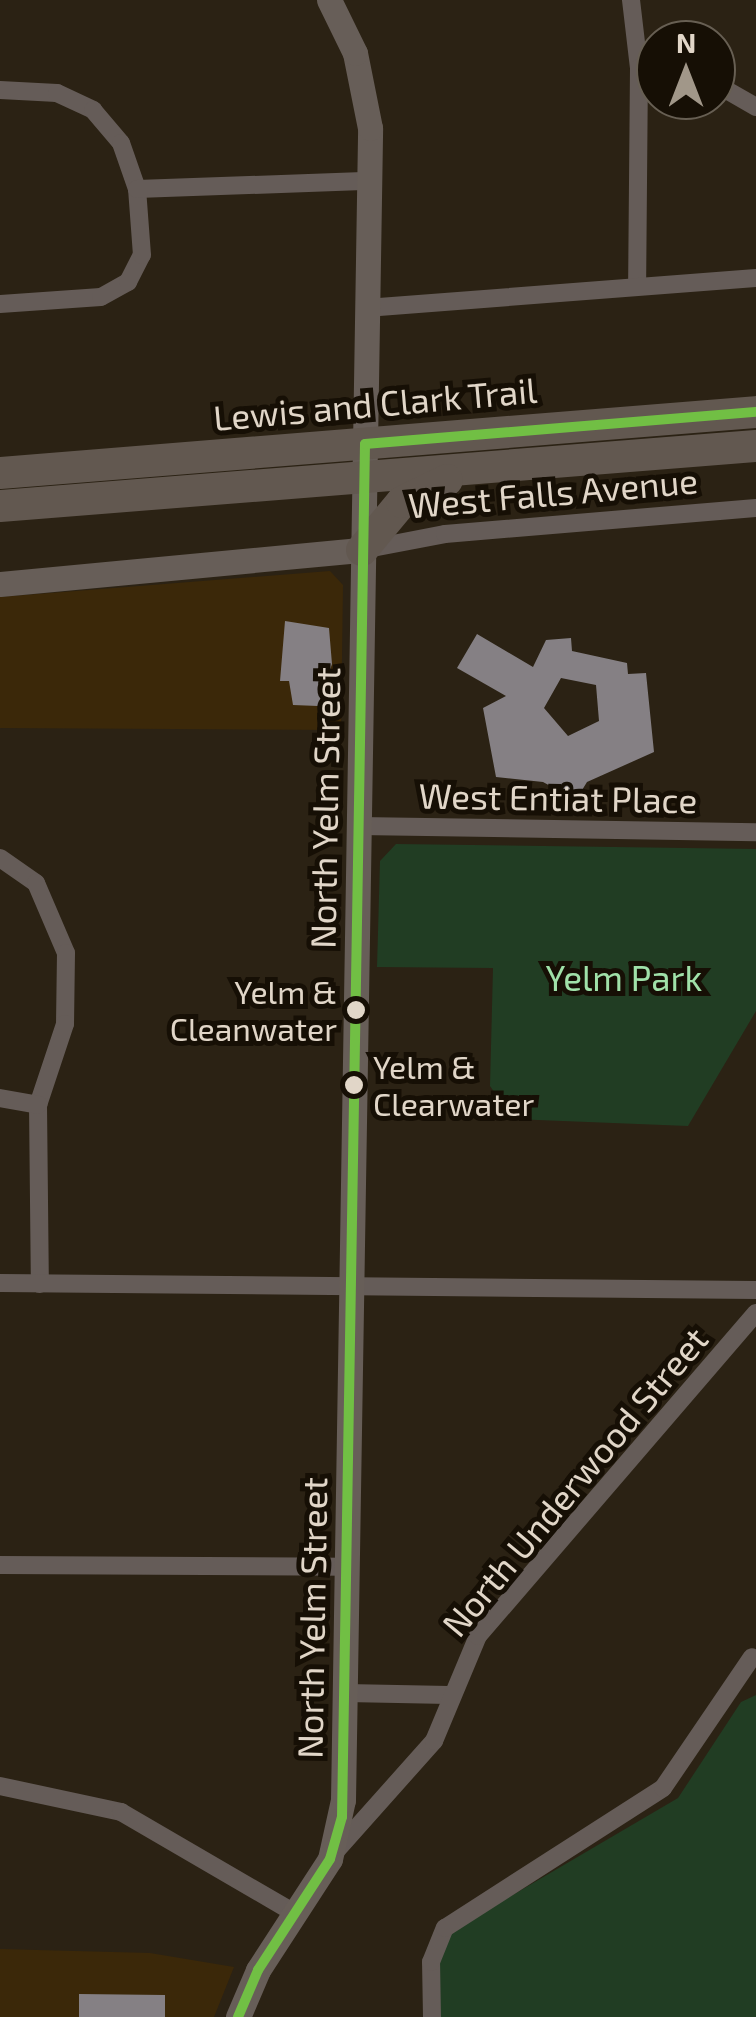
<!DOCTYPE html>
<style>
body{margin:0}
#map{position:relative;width:756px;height:2017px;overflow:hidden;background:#2b2214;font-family:"Exo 2",sans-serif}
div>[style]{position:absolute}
.built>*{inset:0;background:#3b2809}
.green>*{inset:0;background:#213d23}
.building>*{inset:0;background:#858084}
.street>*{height:18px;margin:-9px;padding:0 9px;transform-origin:9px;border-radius:9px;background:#655c58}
.secondary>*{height:25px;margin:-12.5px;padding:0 12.5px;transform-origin:12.5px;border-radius:12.5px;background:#675e58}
.highway>*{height:32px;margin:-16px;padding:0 16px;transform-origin:16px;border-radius:16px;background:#625850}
.bus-1>*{height:10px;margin:-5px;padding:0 5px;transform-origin:5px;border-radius:5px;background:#71bf44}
.dots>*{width:28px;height:28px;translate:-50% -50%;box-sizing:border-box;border:5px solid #160f05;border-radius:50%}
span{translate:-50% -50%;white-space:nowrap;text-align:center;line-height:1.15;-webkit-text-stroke:10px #160f05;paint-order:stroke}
.bus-label{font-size:32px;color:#e1d6c8}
.right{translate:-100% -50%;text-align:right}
.left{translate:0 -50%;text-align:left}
.street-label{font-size:35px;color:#e1d6c8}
.park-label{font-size:35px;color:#a0e1a9}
.north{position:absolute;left:636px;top:20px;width:100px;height:100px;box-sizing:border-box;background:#160f05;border:2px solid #675f53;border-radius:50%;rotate:0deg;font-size:28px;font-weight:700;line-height:40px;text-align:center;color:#e1d6c8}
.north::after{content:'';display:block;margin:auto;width:35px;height:45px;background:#a19789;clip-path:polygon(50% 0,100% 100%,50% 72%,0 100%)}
</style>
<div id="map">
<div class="built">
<div style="clip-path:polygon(330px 571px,343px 585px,341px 730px,0 728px,0 597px)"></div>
<div style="clip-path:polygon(0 1949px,150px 1953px,234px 1967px,214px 2017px,0 2017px)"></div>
</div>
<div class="green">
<div style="clip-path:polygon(396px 844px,756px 849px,756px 1011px,688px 1126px,513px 1119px,490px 1086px,493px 968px,377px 967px,380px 861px)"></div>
<div style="clip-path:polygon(756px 1695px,756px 2017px,438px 2017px,437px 1960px,448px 1933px,678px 1798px,741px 1702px)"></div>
</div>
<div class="building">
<div style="clip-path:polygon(285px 621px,329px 628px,332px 664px,318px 706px,293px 705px,289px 681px,280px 681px)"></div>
<div style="clip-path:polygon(evenodd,477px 634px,533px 667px,546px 640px,571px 638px,572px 651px,627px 663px,628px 674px,646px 673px,654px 752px,587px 782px,576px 800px,543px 782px,496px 777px,483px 708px,506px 696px,457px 668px,477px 634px,561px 678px,596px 685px,599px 721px,568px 736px,544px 708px,561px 678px)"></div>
<div style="clip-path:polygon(79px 1994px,165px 1995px,165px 2017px,79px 2017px)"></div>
</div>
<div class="street">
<div style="left:631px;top:0;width:68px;rotate:83.3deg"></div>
<div style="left:639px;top:68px;width:218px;rotate:90.5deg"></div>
<div style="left:716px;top:84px;width:46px;rotate:29.9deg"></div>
<div style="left:0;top:90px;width:57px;rotate:3deg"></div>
<div style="left:57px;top:93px;width:40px;rotate:25deg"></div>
<div style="left:93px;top:110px;width:43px;rotate:49.7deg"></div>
<div style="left:121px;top:143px;width:49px;rotate:70.8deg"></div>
<div style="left:0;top:304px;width:101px;rotate:-4deg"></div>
<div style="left:101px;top:297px;width:31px;rotate:-29deg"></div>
<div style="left:128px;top:282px;width:30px;rotate:-63deg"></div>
<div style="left:142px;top:255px;width:66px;rotate:-94.3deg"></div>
<div style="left:137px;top:189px;width:233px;rotate:-2deg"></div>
<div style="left:366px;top:308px;width:391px;rotate:-4.4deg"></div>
<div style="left:367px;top:549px;width:79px;rotate:-10.9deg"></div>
<div style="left:445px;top:534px;width:312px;rotate:-4.8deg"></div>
<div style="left:359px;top:826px;width:397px;rotate:0.9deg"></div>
<div style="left:0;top:858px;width:44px;rotate:34.8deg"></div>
<div style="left:36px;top:883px;width:76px;rotate:66.8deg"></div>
<div style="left:66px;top:953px;width:71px;rotate:90.8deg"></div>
<div style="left:65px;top:1024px;width:85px;rotate:108.4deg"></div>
<div style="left:38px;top:1105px;width:179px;rotate:89.4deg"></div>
<div style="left:0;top:1098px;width:39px;rotate:10deg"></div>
<div style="left:0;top:1283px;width:756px;rotate:0.53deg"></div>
<div style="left:0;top:1565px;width:347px;rotate:0.3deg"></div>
<div style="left:346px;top:1693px;width:103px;rotate:1.1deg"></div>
<div style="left:0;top:1786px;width:124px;rotate:12.1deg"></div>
<div style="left:121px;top:1812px;width:203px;rotate:30.2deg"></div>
<div style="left:335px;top:1852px;width:149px;rotate:-48.3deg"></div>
<div style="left:434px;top:1741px;width:114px;rotate:-67.3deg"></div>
<div style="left:478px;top:1636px;width:426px;rotate:-49.3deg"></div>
<div style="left:432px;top:2017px;width:55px;rotate:-91deg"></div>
<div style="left:431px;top:1962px;width:37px;rotate:-68deg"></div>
<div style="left:445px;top:1928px;width:259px;rotate:-32.7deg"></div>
<div style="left:663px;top:1788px;width:158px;rotate:-55.8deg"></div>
</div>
<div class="secondary">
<div style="left:0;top:584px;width:364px;rotate:-5.4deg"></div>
<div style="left:238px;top:2017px;width:51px;rotate:-66.9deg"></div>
<div style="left:258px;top:1970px;width:132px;rotate:-57deg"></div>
<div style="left:330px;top:1859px;width:60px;rotate:-77.6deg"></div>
<div style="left:343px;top:1800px;width:1672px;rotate:-89.07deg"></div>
<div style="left:370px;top:128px;width:76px;rotate:-101.3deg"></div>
<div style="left:355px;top:53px;width:59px;rotate:-116.1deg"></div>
</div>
<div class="highway">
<div style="left:0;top:473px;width:758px;rotate:-4.61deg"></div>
<div style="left:0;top:506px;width:758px;rotate:-4.54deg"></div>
<div style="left:362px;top:550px;width:62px;rotate:-50.2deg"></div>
<div style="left:402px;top:502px;width:50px;rotate:-26.1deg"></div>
</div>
<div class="bus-1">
<div style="left:238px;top:2017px;width:51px;rotate:-66.9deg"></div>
<div style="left:258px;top:1970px;width:132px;rotate:-57deg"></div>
<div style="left:330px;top:1859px;width:44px;rotate:-74.1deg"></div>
<div style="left:342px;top:1817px;width:1373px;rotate:-89.04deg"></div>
<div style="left:365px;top:444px;width:392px;rotate:-4.7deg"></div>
</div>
<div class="dots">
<div style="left:356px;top:1010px;background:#e1d6c8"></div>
<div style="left:354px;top:1085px;background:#e1d6c8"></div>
</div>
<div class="bus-label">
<span class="right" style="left:337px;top:1010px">Yelm &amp;<br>Cleanwater</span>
<span class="left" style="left:373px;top:1085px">Yelm &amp;<br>Clearwater</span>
</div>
<div class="street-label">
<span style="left:375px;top:403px;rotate:-5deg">Lewis and Clark Trail</span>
<span style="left:553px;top:492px;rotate:-5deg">West Falls Avenue</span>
<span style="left:558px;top:797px;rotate:1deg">West Entiat Place</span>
<span style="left:324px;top:808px;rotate:-89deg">North Yelm Street</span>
<span style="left:574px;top:1481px;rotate:-50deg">North Underwood Street</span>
<span style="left:311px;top:1618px;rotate:-89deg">North Yelm Street</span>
</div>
<div class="park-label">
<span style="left:624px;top:977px">Yelm Park</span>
</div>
<div class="north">N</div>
</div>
